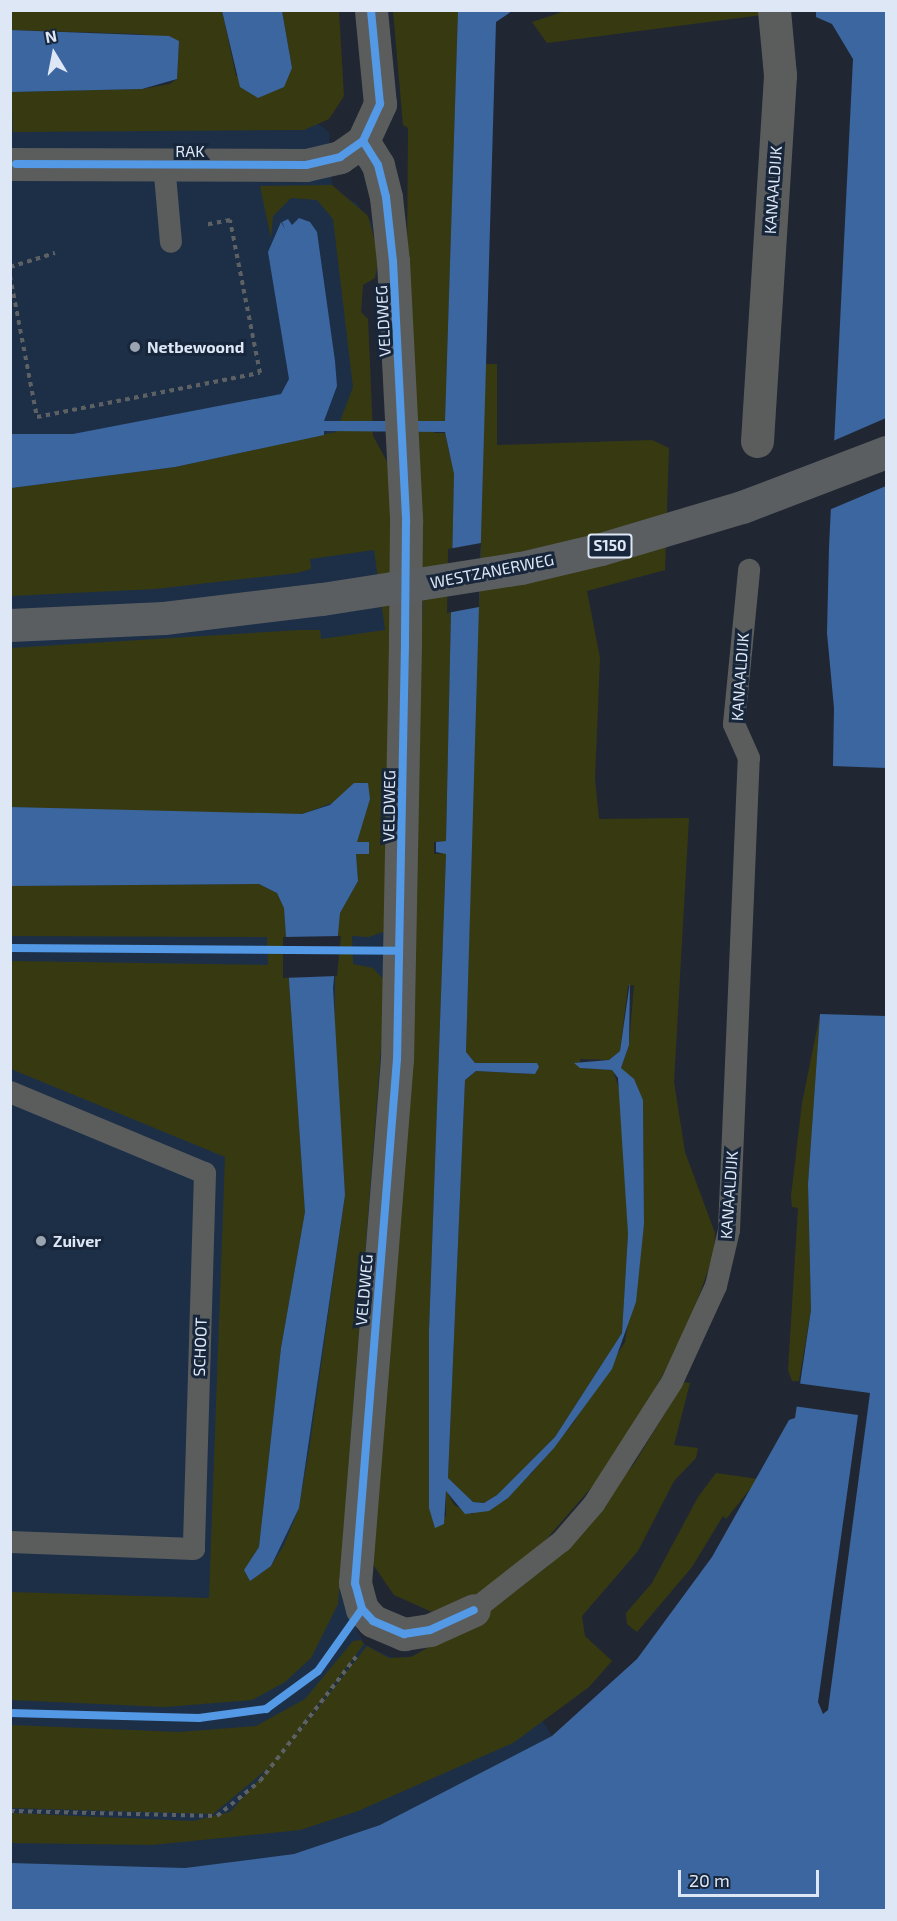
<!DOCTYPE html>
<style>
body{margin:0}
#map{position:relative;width:897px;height:1921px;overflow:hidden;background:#202733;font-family:"Exo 2",sans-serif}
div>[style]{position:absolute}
.built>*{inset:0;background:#1d2f47}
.green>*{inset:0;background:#373a10}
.water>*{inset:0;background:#3c66a0}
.pier>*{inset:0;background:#202733}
.path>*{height:4px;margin-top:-2px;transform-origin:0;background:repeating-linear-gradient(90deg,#5d6164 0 4.5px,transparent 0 9px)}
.service>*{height:22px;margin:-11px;padding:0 11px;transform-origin:11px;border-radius:11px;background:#5b5d5d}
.minor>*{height:33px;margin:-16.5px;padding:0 16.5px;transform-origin:16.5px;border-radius:16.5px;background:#5b5d5d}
.primary>*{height:33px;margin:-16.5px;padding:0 16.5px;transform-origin:16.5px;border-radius:16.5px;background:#5b5e61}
.primary-bridge>*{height:33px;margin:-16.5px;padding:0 16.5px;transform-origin:16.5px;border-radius:16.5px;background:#5b5e61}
.cycleway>*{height:8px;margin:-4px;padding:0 4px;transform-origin:4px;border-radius:4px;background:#5399e6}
.dots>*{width:16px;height:16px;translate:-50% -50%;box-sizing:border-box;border:3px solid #18263b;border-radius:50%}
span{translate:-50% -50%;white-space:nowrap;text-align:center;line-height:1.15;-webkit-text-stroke:6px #18263b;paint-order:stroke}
.shield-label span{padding:2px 4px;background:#18263b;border:2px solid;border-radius:4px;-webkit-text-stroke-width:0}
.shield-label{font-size:15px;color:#dde7f5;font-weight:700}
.street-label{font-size:16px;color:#dde7f5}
.poi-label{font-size:16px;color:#dde7f5;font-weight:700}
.left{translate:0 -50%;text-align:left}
.frame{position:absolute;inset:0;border:12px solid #dde7f5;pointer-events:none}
.north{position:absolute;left:24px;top:24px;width:60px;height:60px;-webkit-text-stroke:4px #18263b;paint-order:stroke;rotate:350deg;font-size:16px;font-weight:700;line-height:24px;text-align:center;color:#dde7f5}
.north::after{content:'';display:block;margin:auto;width:21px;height:27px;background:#dde7f5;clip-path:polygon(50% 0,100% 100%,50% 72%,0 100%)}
.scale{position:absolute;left:678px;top:1870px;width:141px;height:27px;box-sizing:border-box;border:3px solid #dde7f5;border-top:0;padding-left:8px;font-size:18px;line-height:21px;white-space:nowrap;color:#dde7f5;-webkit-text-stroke:4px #18263b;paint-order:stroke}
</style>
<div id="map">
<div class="built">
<div style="clip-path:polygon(11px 92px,276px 92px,329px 132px,332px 190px,356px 203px,372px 224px,377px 274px,363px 285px,361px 312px,368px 319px,373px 436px,389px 465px,387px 985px,342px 1599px,364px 1644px,396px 1660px,411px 1657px,478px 1620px,552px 1736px,380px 1825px,294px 1854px,257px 1860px,184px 1868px,11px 1863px)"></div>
</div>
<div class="green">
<div style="clip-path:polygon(568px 10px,761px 10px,762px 15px,547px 43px,532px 22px)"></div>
<div style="clip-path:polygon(10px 11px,222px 11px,236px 76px,292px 68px,282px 11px,339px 11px,344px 96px,329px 119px,304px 130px,13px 132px,11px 92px,142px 89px,170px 84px,177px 79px,179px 41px,139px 34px,11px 30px)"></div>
<div style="clip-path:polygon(393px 11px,458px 11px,458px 16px,445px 421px,434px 421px,434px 433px,445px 433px,454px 474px,446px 841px,434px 842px,434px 854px,446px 853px,429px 1331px,429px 1508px,446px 1517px,446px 1490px,454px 1505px,472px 1514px,531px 1474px,574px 1422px,625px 1342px,644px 1224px,643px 1100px,621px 1068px,629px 1045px,634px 985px,628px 986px,620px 1051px,609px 1060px,580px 1059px,580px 1068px,613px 1070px,621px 1095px,628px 1234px,622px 1333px,555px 1437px,497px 1495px,484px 1503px,473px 1502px,448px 1478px,465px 1080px,476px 1071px,535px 1074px,537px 1063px,475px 1063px,466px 1052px,484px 364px,497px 364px,497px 445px,652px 440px,669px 448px,665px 570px,587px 591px,600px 658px,595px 779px,599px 819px,689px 818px,674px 1082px,685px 1152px,715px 1233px,714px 1253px,686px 1333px,616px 1459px,537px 1550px,484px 1591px,432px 1612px,394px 1595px,372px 1563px,423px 605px,407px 261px,408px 128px,403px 125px)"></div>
<div style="clip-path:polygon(332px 185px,368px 216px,379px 257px,375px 278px,363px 285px,361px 312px,368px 319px,373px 436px,391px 469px,388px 930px,369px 937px,352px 936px,353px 964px,373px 968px,386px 982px,338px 1604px,311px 1658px,285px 1682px,252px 1700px,165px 1707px,11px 1700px,11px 1592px,209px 1598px,225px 1157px,11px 1069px,10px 961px,268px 965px,267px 937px,11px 936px,11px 886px,259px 884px,277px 893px,284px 908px,305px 1212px,281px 1348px,259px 1547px,244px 1570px,250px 1581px,271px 1566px,284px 1545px,299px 1508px,310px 1444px,345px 1195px,334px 1038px,336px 938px,340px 913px,358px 881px,356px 854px,368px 854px,356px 842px,370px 799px,335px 802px,302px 814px,271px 816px,11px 807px,11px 648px,299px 630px,320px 630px,321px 639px,385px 630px,374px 550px,310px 559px,311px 569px,297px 573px,155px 589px,11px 596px,11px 488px,175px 467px,336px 432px,353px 387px,333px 219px,317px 200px,291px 198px,273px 216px,271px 238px,260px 186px)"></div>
<div style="clip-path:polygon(820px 1014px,808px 1184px,811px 1310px,799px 1381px,792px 1381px,788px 1370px,798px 1208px,792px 1207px,791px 1196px,802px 1103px)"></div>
<div style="clip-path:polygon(684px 1382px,690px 1383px,674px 1445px,698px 1448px,696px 1458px,674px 1481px,638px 1551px,582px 1616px,585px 1636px,612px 1661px,589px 1687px,513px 1743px,358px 1811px,300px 1830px,152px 1845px,11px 1843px,11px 1813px,193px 1821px,230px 1812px,273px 1764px,213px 1814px,11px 1808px,11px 1725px,179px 1732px,256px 1726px,305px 1699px,353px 1641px,361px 1640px,364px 1644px,280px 1756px,367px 1646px,389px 1658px,411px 1657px,478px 1620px,548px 1566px,634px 1464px)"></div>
<div style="clip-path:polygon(716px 1473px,758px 1479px,726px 1519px,723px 1516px,692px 1567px,637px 1632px,627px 1624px,626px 1613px,652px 1583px,698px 1497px)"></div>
</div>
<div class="water">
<div style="clip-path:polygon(222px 11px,282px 11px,292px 68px,284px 87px,258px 98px,240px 87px)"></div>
<div style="clip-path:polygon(458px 11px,512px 11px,496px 22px,466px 1052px,475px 1063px,537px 1063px,539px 1067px,535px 1074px,476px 1071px,465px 1080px,448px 1478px,473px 1502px,484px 1503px,497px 1495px,555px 1437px,622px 1333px,628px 1234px,618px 1078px,612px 1070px,580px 1068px,574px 1063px,609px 1060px,620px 1051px,630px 982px,629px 1045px,621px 1068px,634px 1079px,643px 1100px,644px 1224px,636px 1302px,612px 1369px,554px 1448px,508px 1498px,489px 1511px,465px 1514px,446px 1491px,444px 1524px,435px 1528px,429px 1508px,429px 1331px,446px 854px,436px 852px,436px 842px,446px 841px,454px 474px,445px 432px,324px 431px,324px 435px,175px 467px,11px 488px,11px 434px,73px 434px,281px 394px,289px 379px,268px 252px,281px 222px,285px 229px,282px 222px,288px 219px,292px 225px,299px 218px,310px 222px,317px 232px,335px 361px,337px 386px,324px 421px,445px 421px)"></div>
<div style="clip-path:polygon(816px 11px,886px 11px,886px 768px,833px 766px,834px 708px,827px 633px,829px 547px,853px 59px,832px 24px,816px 17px)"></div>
<div style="clip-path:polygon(10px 30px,169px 36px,179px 41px,177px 79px,142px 89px,11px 92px)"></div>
<div style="clip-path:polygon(354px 783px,368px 783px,370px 799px,357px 842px,369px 842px,369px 854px,356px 854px,358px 881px,340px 913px,333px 988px,345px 1195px,299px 1508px,271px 1566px,250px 1581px,244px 1570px,259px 1547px,281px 1348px,305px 1212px,284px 908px,277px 893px,259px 884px,11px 886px,10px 807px,302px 814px,330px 805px)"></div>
<div style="clip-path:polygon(820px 1014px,886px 1016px,886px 1910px,11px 1910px,11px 1863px,185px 1868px,294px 1854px,380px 1825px,552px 1736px,637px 1659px,712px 1557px,789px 1420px,795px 1418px,811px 1310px,808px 1184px)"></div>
</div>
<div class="pier">
<div style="clip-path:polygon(886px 418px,886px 486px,829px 510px,833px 441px)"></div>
<div style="clip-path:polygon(481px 543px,479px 607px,447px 613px,448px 549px)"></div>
<div style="clip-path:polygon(341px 936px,337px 976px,283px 978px,283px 937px)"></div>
<div style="clip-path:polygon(796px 1383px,870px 1393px,828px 1710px,823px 1714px,818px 1702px,858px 1415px,793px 1406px)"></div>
</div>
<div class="path">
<div style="left:10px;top:267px;width:47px;rotate:-17.3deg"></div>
<div style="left:10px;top:276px;width:144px;rotate:79.2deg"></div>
<div style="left:37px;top:417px;width:227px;rotate:-11.2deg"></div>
<div style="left:260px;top:373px;width:156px;rotate:-101.1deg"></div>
<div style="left:230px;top:220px;width:25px;rotate:169deg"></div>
<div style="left:10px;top:1811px;width:207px;rotate:1.4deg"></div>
<div style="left:217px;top:1816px;width:55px;rotate:-39.1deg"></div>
<div style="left:260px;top:1781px;width:157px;rotate:-52.3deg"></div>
</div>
<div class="service">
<div style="left:164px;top:164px;width:78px;rotate:84.9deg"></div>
<div style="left:10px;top:1092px;width:211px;rotate:22.6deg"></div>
<div style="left:205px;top:1173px;width:376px;rotate:91.7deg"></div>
<div style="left:194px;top:1549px;width:184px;rotate:-177.8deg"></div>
<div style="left:474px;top:1610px;width:112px;rotate:-38.1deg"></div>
<div style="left:562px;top:1541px;width:49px;rotate:-49.1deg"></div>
<div style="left:594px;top:1504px;width:145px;rotate:-57.4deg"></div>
<div style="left:672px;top:1382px;width:106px;rotate:-65.4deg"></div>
<div style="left:716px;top:1286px;width:57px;rotate:-76.9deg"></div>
<div style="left:729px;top:1230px;width:472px;rotate:-87.6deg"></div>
<div style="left:749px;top:758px;width:37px;rotate:-114deg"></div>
<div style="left:734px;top:724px;width:155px;rotate:-84.4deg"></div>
</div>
<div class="minor">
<div style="left:363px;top:141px;width:28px;rotate:58deg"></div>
<div style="left:378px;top:165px;width:33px;rotate:76deg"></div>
<div style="left:386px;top:197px;width:64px;rotate:83.8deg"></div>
<div style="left:393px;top:261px;width:261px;rotate:87.1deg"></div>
<div style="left:406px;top:522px;width:122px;rotate:90.5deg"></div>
<div style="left:405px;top:644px;width:415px;rotate:91.1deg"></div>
<div style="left:397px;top:1059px;width:526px;rotate:94.58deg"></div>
<div style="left:355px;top:1583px;width:27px;rotate:75deg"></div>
<div style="left:362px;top:1609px;width:16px;rotate:47deg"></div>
<div style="left:373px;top:1621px;width:34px;rotate:23deg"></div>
<div style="left:404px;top:1634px;width:26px;rotate:-9deg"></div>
<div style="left:430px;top:1630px;width:48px;rotate:-24.4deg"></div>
<div style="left:10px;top:164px;width:296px;rotate:0.2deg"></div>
<div style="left:306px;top:165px;width:35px;rotate:-13deg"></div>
<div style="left:340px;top:157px;width:28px;rotate:-35deg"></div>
<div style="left:363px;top:141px;width:41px;rotate:-65.3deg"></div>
<div style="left:380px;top:104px;width:94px;rotate:-95.5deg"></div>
<div style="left:757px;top:441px;width:367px;rotate:-86.4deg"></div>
<div style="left:780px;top:75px;width:65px;rotate:-95.3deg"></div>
</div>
<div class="primary">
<div style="left:10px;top:625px;width:154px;rotate:-2.6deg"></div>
<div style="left:164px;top:618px;width:159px;rotate:-6.9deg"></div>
</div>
<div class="primary-bridge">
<div style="left:322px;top:599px;width:201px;rotate:-8.9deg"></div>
<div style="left:521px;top:568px;width:82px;rotate:-13.4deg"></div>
<div style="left:601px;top:549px;width:147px;rotate:-16.6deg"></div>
<div style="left:742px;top:507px;width:154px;rotate:-20.9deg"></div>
</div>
<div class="cycleway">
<div style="left:363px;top:141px;width:28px;rotate:58deg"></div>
<div style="left:378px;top:165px;width:33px;rotate:76deg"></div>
<div style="left:386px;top:197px;width:64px;rotate:83.8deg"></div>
<div style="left:393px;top:261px;width:261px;rotate:87.1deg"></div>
<div style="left:406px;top:522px;width:122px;rotate:90.5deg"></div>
<div style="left:405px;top:644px;width:415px;rotate:91.1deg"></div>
<div style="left:397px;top:1059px;width:526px;rotate:94.58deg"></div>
<div style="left:355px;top:1583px;width:27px;rotate:75deg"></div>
<div style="left:362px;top:1609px;width:16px;rotate:47deg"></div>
<div style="left:373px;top:1621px;width:34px;rotate:23deg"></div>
<div style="left:404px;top:1634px;width:26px;rotate:-9deg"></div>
<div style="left:430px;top:1630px;width:48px;rotate:-24.4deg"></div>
<div style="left:16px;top:164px;width:290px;rotate:0.2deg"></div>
<div style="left:306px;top:165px;width:35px;rotate:-13deg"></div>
<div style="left:340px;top:157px;width:28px;rotate:-35deg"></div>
<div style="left:363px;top:141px;width:41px;rotate:-65.3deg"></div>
<div style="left:380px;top:104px;width:94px;rotate:-95.5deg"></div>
<div style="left:10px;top:948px;width:389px;rotate:0.4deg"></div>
<div style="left:10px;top:1713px;width:189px;rotate:1.5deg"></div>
<div style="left:199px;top:1718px;width:68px;rotate:-7.7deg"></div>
<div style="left:266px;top:1709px;width:64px;rotate:-36.2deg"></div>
<div style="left:318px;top:1671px;width:76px;rotate:-54.6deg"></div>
</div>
<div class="dots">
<div style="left:135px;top:347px;background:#9ba4b1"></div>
<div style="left:41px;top:1241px;background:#9ba4b1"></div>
</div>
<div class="shield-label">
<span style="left:610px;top:546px">S150</span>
</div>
<div class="street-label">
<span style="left:190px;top:151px">RAK</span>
<span style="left:773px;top:190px;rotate:-86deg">KANAALDIJK</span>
<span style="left:383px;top:321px;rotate:-93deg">VELDWEG</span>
<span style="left:492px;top:571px;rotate:-11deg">WESTZANERWEG</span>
<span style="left:740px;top:677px;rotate:-86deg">KANAALDIJK</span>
<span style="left:389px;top:806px;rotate:-89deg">VELDWEG</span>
<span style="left:729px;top:1195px;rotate:-86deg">KANAALDIJK</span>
<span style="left:364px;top:1290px;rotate:-85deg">VELDWEG</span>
<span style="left:200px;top:1347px;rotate:-88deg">SCHOOT</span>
</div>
<div class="poi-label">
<span class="left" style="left:147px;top:347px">Netbewoond</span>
<span class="left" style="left:53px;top:1241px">Zuiver</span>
</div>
<div class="frame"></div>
<div class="north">N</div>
<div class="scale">20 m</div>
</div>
